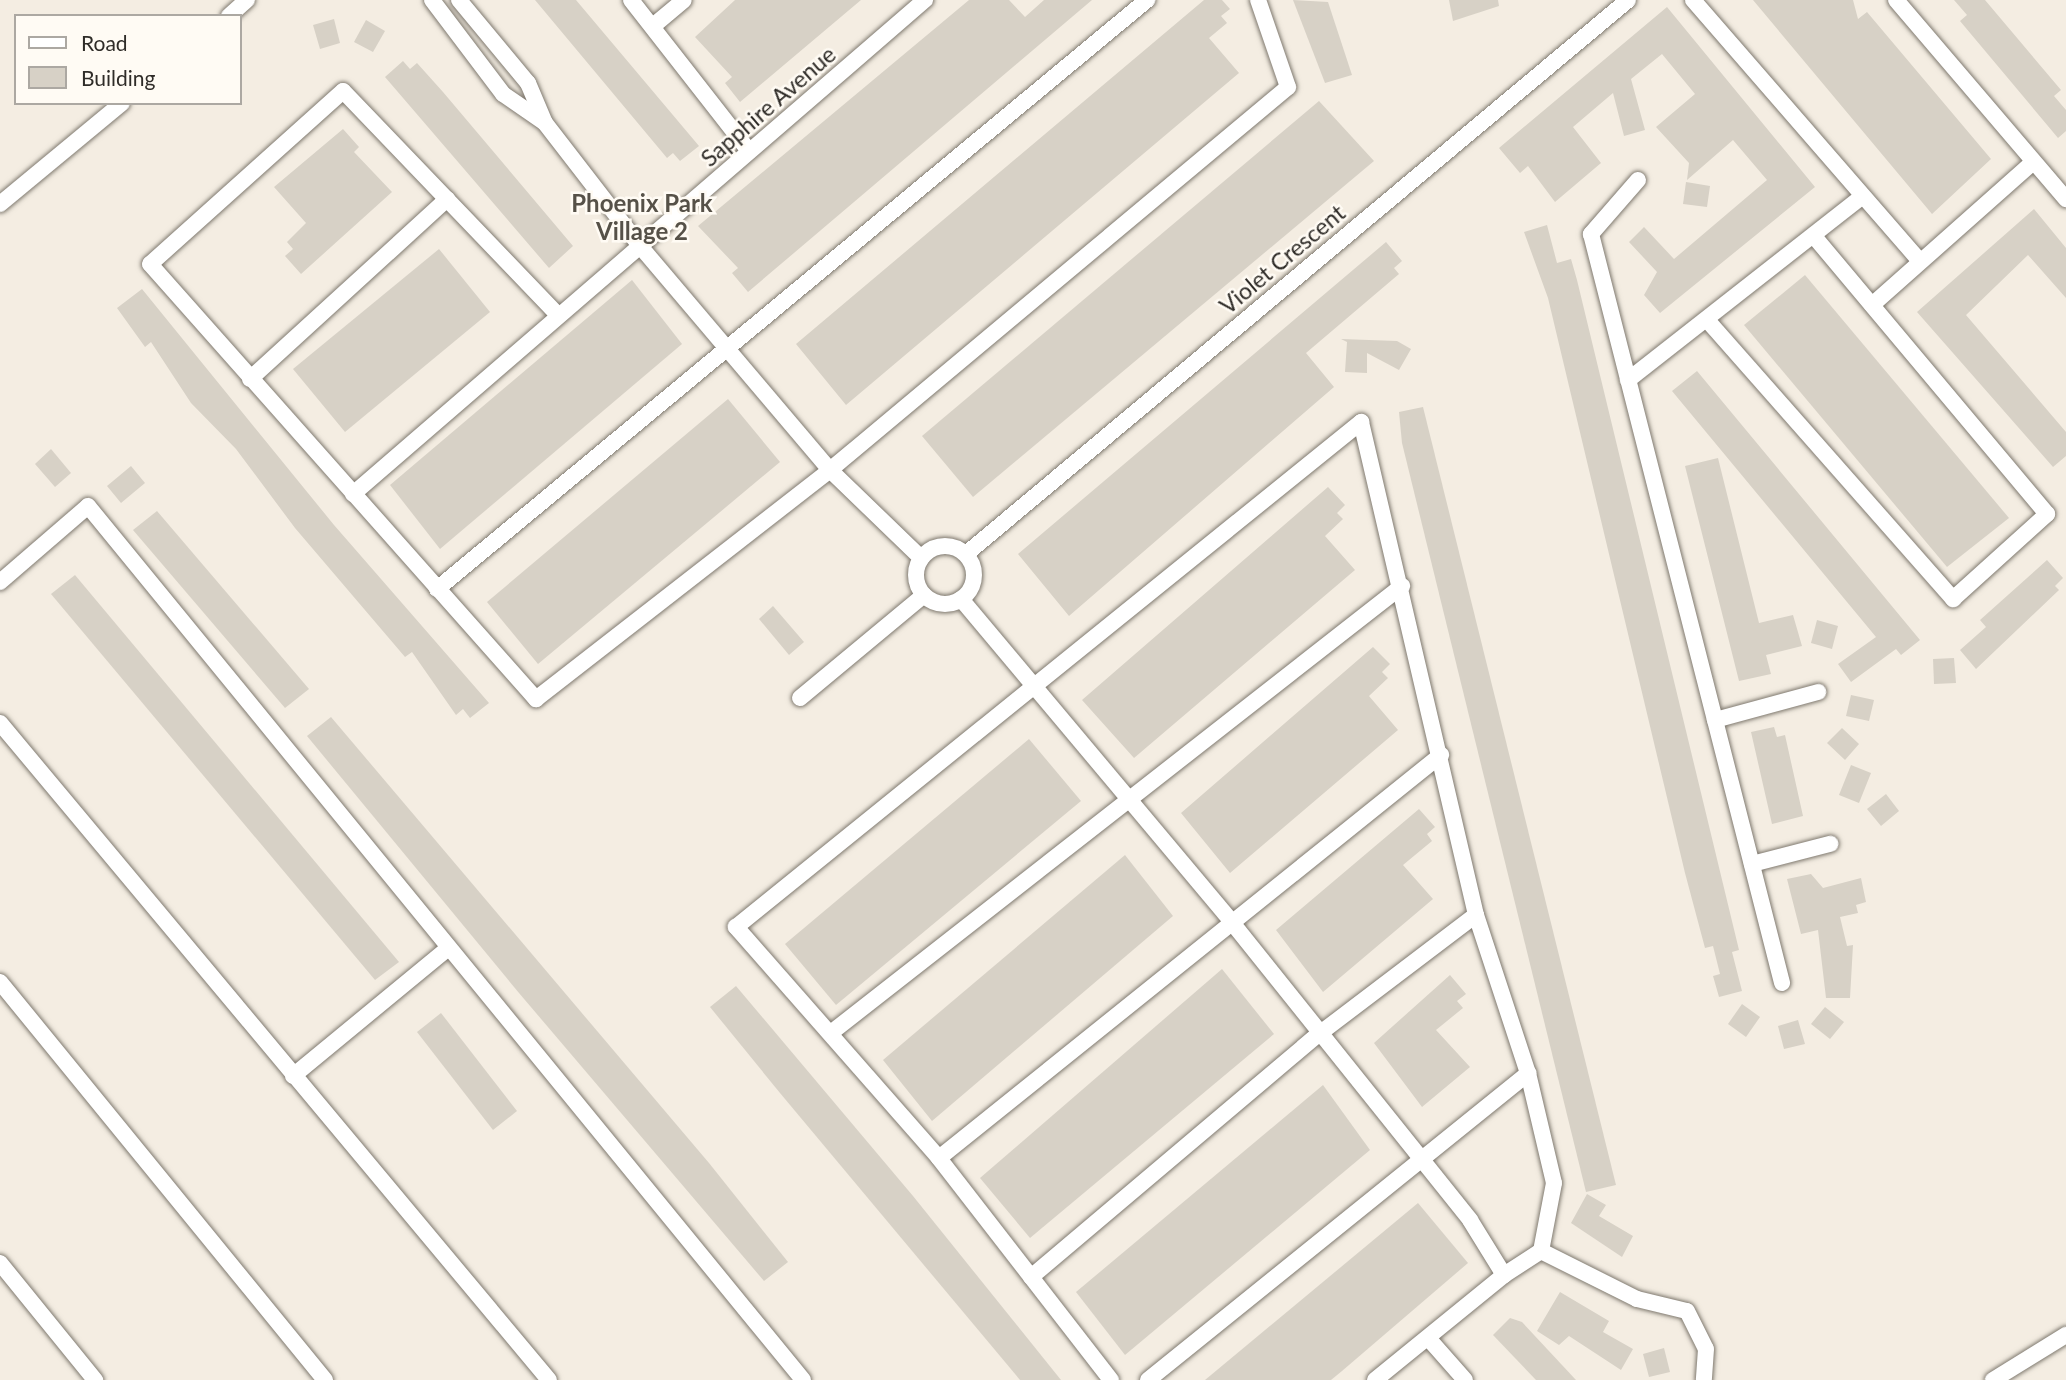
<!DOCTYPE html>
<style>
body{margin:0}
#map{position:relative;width:2066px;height:1380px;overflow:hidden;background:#f4ede2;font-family:Lato,sans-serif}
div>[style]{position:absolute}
.building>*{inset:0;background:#d7d1c6}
.roads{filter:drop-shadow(0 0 2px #7f796f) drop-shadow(0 0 2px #7f796f)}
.street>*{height:16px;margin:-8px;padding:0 8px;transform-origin:8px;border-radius:8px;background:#fff}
.street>.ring{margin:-8px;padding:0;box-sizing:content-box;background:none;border:16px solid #fff;border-radius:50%}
span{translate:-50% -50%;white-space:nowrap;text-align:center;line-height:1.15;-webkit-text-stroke:5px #fffbf4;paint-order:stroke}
.street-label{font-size:23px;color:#2f2c28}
.neighbourhood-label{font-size:24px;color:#565148;font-weight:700}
.legend{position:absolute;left:14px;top:14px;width:228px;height:91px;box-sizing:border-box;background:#fffbf4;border:2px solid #aca8a2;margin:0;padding:9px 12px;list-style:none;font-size:21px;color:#2f2c28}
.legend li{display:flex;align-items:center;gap:14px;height:35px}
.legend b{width:35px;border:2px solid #aca8a2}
</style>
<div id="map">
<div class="building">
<div style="clip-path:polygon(535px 0,576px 0,699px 146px,680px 161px,673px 153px,667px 158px)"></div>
<div style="clip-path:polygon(735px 0,861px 0,740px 102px,725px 83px,732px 77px,695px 37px)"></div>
<div style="clip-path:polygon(969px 0,1009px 0,1025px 17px,1044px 0,1092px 0,748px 292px,732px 273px,738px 268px,698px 226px)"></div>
<div style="clip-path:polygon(1204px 0,1222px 0,1230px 9px,1221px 16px,1227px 23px,1209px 38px,1239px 73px,846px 405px,796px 344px)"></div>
<div style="clip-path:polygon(1293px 0,1328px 2px,1352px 75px,1325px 83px)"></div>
<div style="clip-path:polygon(1449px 0,1498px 0,1499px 6px,1453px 21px)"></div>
<div style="clip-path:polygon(1753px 0,1853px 0,1858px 19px,1867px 12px,1991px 159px,1932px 214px)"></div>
<div style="clip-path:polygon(1954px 0,1985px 0,2061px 90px,2054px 96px,2066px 110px,2066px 131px,2058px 138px,1960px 21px,1967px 15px)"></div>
<div style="clip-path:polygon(1667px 7px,1815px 187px,1660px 313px,1644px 295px,1657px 272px,1629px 242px,1644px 227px,1674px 259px,1767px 180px,1733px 140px,1687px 180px,1689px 163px,1656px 127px,1695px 94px,1662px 54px,1631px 79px,1645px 130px,1624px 136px,1613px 93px,1573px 127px,1601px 163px,1555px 202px,1528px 166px,1520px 173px,1499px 148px)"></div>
<div style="clip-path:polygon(334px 19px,340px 43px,320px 49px,313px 25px)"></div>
<div style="clip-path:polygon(366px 20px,385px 31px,373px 52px,354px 42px)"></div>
<div style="clip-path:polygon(403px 61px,410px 69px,417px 63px,443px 92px,573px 246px,549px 268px,385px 77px)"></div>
<div style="clip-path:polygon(1319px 101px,1374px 161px,973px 497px,922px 436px)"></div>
<div style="clip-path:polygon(343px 129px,359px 147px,354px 152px,392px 192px,301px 274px,285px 256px,293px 249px,287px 242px,306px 223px,274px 187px)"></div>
<div style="clip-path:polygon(1686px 182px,1710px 186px,1707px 207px,1683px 204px)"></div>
<div style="clip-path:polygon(2034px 209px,2066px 248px,2066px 298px,2028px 255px,1966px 315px,2066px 432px,2066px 456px,2053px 467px,1917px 312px)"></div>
<div style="clip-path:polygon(1547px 225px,1557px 263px,1571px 259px,1577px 280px,1739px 950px,1732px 952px,1742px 991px,1719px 997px,1713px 976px,1720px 974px,1713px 946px,1705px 948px,1685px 873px,1548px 298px,1524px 232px)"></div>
<div style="clip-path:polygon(1386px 242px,1402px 261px,1394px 268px,1399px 274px,1306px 353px,1334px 387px,1069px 616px,1018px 554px)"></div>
<div style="clip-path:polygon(439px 249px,490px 312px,345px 432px,293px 369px)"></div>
<div style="clip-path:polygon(1805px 275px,2009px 518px,1947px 567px,1744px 325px)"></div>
<div style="clip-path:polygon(632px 280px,682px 344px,440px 549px,390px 485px)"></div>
<div style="clip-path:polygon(142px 289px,334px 525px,489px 703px,470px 718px,463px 709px,456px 715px,412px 652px,405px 657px,295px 528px,236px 449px,191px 403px,151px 342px,145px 347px,117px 308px)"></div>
<div style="clip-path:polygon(1341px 339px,1397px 341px,1411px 349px,1399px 370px,1367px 353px,1367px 373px,1345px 372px,1347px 342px)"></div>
<div style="clip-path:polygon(1697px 371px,1920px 640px,1901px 655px,1896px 649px,1851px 682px,1838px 664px,1876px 637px,1672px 391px)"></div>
<div style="clip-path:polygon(728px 399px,780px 462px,538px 664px,487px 602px)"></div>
<div style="clip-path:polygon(1423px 407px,1616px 1185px,1586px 1192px,1402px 443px,1399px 412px)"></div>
<div style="clip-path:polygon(51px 449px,71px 473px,55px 487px,35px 464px)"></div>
<div style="clip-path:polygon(1718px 458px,1759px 623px,1793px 615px,1802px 646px,1766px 655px,1771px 674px,1739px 681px,1685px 466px)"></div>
<div style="clip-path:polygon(131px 466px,145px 483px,121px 503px,107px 486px)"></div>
<div style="clip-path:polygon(1328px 487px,1345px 505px,1337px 513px,1343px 519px,1325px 536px,1355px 570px,1134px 758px,1082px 700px)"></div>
<div style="clip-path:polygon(157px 511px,309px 689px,285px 708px,133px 530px)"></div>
<div style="clip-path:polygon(2047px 560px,2063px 578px,2055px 586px,2059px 590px,1976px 669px,1960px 650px,1986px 627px,1980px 620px)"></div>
<div style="clip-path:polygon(75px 575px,399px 962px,375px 980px,51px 594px)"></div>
<div style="clip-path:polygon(773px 606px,804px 642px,789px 655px,759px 619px)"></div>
<div style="clip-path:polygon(1817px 620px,1838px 626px,1832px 649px,1811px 643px)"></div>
<div style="clip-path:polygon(1373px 647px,1390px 664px,1382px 672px,1388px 678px,1369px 696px,1398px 730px,1230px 873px,1181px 813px)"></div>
<div style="clip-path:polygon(1954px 658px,1956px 683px,1934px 684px,1933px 659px)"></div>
<div style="clip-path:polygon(1851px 695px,1874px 700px,1869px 721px,1846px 716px)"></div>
<div style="clip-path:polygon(331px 717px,709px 1163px,788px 1262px,764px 1281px,519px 993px,307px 736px)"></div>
<div style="clip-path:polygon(1774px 727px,1777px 737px,1785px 735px,1803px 816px,1772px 824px,1751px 732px)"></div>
<div style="clip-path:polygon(1842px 728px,1859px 744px,1845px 760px,1827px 743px)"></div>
<div style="clip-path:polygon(1029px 739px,1081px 801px,836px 1005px,785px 944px)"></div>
<div style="clip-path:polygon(1851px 765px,1871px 773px,1859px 803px,1839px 795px)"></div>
<div style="clip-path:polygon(1886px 794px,1899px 811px,1881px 826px,1867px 809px)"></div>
<div style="clip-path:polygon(1419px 809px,1435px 827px,1427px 834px,1432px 841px,1403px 865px,1433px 899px,1323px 992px,1276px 930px)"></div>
<div style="clip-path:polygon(1125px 855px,1173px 916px,932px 1121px,883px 1060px)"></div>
<div style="clip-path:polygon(1811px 874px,1823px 888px,1861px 878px,1866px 902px,1856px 905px,1858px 913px,1840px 917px,1847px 946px,1853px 945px,1850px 998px,1826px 998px,1818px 930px,1801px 934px,1787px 879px)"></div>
<div style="clip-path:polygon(1222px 969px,1274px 1034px,1030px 1238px,980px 1178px)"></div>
<div style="clip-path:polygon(1450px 975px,1466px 994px,1457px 1001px,1463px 1008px,1436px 1030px,1470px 1067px,1422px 1107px,1374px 1043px)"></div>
<div style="clip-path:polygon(736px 986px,913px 1196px,1061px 1380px,1020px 1380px,780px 1093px,710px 1007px)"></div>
<div style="clip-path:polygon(1742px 1004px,1760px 1017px,1746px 1037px,1728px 1024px)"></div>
<div style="clip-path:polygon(1825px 1007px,1844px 1022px,1830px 1039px,1811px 1024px)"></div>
<div style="clip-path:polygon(441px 1013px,517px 1111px,493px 1130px,417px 1032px)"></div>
<div style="clip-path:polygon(1798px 1020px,1805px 1044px,1784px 1049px,1778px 1026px)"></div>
<div style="clip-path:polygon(1323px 1085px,1370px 1150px,1125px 1355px,1076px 1292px)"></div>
<div style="clip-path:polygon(1587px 1194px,1606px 1205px,1599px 1216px,1633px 1236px,1622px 1257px,1571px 1223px)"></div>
<div style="clip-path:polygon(1418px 1203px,1468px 1263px,1342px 1371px,1331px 1380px,1205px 1380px)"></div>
<div style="clip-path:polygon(1560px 1292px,1609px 1321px,1603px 1332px,1633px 1349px,1621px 1370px,1569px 1336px,1559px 1345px,1537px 1331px)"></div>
<div style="clip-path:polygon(1510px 1318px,1522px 1322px,1576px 1380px,1536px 1380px,1493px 1335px)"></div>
<div style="clip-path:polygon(1664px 1348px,1670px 1372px,1649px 1377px,1643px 1354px)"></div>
</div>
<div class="roads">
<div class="street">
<div style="left:432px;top:0;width:118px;rotate:52.9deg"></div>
<div style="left:503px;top:94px;width:51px;rotate:34.6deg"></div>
<div style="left:459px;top:0;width:108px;rotate:50.3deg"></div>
<div style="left:528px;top:83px;width:43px;rotate:67deg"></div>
<div style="left:545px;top:123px;width:155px;rotate:52.3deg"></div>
<div style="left:640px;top:246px;width:294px;rotate:49.7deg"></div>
<div style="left:830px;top:470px;width:127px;rotate:44deg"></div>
<div style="left:631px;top:0;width:192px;rotate:52deg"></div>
<div style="left:1693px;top:0;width:346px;rotate:49deg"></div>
<div style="left:1896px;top:0;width:262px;rotate:49.5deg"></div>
<div style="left:229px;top:16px;width:24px;rotate:-42deg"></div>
<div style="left:653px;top:26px;width:40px;rotate:-40deg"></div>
<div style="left:1638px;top:180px;width:72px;rotate:131deg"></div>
<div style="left:1591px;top:234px;width:773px;rotate:75.69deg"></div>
<div style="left:0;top:204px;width:158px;rotate:-39.6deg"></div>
<div style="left:1872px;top:305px;width:214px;rotate:-41.6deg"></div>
<div style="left:557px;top:314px;width:309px;rotate:-133.8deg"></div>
<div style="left:343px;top:91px;width:259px;rotate:138.1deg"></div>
<div style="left:150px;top:264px;width:582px;rotate:48.42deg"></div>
<div style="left:536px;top:699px;width:373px;rotate:-37.9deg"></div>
<div style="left:830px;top:470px;width:597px;rotate:-39.9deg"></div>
<div style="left:1288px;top:87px;width:92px;rotate:-109deg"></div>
<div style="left:1708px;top:321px;width:371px;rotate:48.6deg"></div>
<div style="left:1953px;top:599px;width:127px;rotate:-42.1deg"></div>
<div style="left:2047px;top:514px;width:363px;rotate:-130deg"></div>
<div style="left:250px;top:379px;width:267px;rotate:-42.4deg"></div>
<div style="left:1628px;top:380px;width:298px;rotate:-38.1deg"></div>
<div style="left:353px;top:494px;width:756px;rotate:-40.82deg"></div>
<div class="ring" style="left:916px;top:546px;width:42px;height:42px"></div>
<div style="left:966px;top:554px;width:863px;rotate:-39.92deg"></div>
<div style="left:0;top:582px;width:116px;rotate:-40.8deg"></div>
<div style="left:88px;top:506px;width:1129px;rotate:50.71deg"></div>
<div style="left:437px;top:589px;width:923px;rotate:-39.68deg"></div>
<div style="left:961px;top:599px;width:419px;rotate:50deg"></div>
<div style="left:1230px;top:920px;width:384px;rotate:51.3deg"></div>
<div style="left:1470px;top:1220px;width:65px;rotate:58.3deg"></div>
<div style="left:1504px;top:1275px;width:44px;rotate:-33deg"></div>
<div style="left:1541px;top:1251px;width:107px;rotate:26.6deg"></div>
<div style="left:1637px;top:1299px;width:51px;rotate:13.5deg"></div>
<div style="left:1687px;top:1311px;width:42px;rotate:63.4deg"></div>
<div style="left:1706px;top:1349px;width:31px;rotate:94deg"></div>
<div style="left:800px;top:698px;width:161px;rotate:-39.7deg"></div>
<div style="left:1715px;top:720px;width:107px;rotate:-15.2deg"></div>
<div style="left:0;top:723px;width:856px;rotate:50.12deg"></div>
<div style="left:1752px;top:864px;width:81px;rotate:-14.4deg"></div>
<div style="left:0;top:982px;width:514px;rotate:50.77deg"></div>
<div style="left:832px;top:1032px;width:724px;rotate:-38.04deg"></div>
<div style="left:293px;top:1076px;width:198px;rotate:-39.5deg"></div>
<div style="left:939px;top:1158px;width:644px;rotate:-38.76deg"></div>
<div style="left:0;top:1263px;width:151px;rotate:50.9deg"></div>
<div style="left:1031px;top:1277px;width:377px;rotate:-40.2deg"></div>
<div style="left:1319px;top:1034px;width:197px;rotate:-37.2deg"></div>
<div style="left:1428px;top:1338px;width:56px;rotate:48.6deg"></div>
<div style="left:1111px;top:1380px;width:281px;rotate:-127.8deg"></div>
<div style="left:939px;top:1158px;width:308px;rotate:-131.3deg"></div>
<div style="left:736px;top:927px;width:804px;rotate:-38.94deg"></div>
<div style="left:1361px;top:422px;width:506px;rotate:76.87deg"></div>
<div style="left:1476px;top:915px;width:166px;rotate:71.8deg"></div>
<div style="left:1528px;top:1073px;width:113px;rotate:76.7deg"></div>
<div style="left:1554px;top:1183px;width:69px;rotate:100.8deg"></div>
<div style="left:1148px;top:1380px;width:489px;rotate:-38.9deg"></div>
<div style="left:1375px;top:1380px;width:166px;rotate:-39.1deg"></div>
<div style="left:1993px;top:1380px;width:86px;rotate:-31.7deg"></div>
</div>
</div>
<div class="street-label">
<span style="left:768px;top:106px;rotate:-41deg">Sapphire Avenue</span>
<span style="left:1282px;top:259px;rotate:-40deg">Violet Crescent</span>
</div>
<div class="neighbourhood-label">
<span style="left:642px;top:217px">Phoenix Park<br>Village 2</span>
</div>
<ul class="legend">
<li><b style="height:9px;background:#fff"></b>Road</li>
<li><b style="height:19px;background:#d7d1c6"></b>Building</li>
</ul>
</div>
